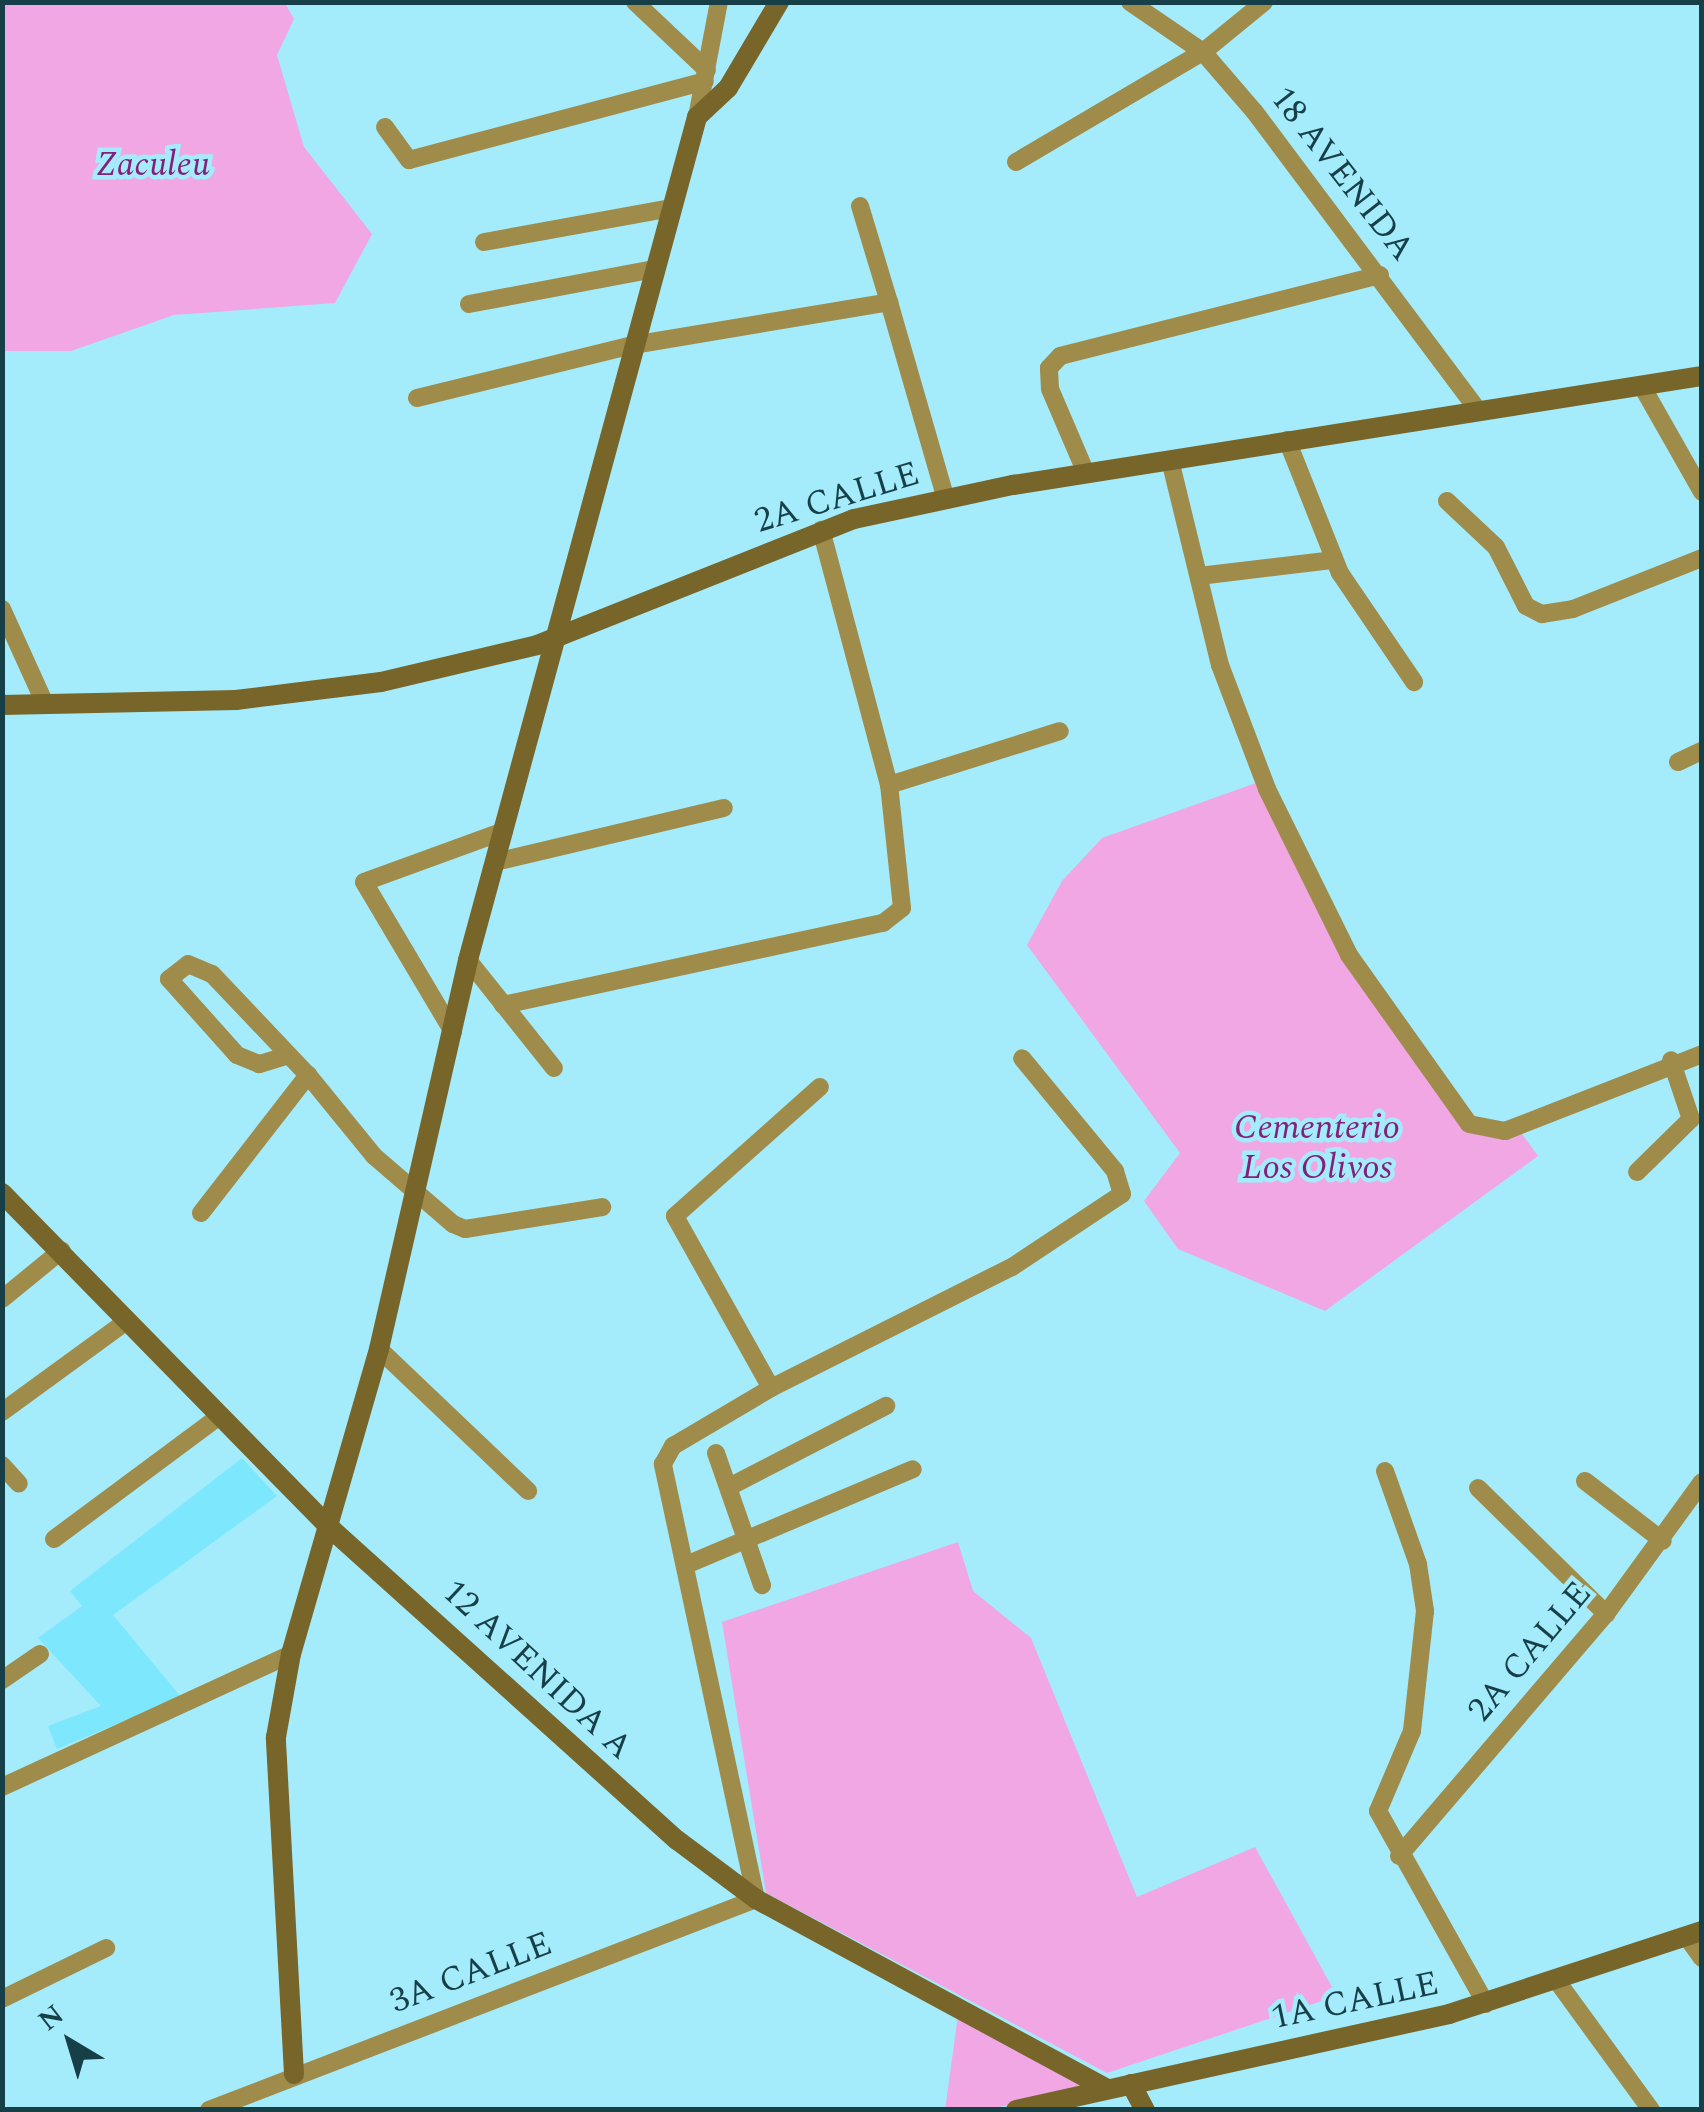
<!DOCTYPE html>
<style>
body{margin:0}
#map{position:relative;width:1704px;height:2112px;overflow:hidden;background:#a4ecfc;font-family:Spectral,serif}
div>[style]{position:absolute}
.built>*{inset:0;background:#7de7fd}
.green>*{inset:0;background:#f0a7e4}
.street>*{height:18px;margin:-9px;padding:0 9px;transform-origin:9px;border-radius:9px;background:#a08c4a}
.secondary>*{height:20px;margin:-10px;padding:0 10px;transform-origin:10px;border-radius:10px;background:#77652a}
span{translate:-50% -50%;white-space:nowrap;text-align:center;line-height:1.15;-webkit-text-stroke:9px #a4ecfc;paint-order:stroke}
.park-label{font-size:35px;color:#85207a;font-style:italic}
.street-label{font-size:35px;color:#173f47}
.frame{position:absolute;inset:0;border:5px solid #173f47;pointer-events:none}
.north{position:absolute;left:20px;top:1992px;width:100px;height:100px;-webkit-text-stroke:8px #a4ecfc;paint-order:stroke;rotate:322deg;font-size:28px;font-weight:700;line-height:40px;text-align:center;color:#173f47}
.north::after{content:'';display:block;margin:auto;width:35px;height:45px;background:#173f47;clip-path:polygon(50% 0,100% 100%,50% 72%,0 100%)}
</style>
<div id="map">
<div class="built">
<div style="clip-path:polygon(242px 1458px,277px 1496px,113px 1615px,181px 1697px,57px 1749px,48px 1726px,101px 1706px,38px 1638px,82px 1606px,70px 1591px)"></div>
</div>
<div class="green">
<div style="clip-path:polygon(3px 2px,285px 3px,294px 19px,277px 55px,304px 147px,372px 234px,335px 303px,174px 315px,71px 351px,3px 351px)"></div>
<div style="clip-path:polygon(1267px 779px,1387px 1014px,1482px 1136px,1522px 1134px,1538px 1156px,1325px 1311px,1178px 1249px,1144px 1201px,1180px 1153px,1027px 945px,1062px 881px,1102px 838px)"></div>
<div style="clip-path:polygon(958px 1542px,973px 1591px,1031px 1638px,1137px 1897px,1255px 1847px,1337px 1996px,1107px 2073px,766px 1893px,722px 1622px)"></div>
<div style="clip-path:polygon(959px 2008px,1097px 2087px,990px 2109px,945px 2110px)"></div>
</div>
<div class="street">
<div style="left:635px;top:2px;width:99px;rotate:43.4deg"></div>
<div style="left:1130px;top:2px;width:88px;rotate:34.4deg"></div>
<div style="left:1203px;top:52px;width:78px;rotate:49.2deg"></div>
<div style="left:1254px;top:111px;width:374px;rotate:53.2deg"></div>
<div style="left:697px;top:117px;width:117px;rotate:-79.2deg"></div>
<div style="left:385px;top:127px;width:41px;rotate:54deg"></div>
<div style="left:409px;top:160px;width:306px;rotate:-14.9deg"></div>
<div style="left:1016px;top:162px;width:217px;rotate:-30.5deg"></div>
<div style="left:1203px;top:52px;width:79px;rotate:-39.3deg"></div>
<div style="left:860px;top:206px;width:100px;rotate:73.2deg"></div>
<div style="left:484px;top:242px;width:191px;rotate:-10.3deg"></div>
<div style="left:469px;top:304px;width:189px;rotate:-10.7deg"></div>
<div style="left:1643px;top:388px;width:120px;rotate:60.4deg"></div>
<div style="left:417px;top:398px;width:222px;rotate:-13.8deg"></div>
<div style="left:633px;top:345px;width:260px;rotate:-9.5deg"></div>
<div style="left:889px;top:302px;width:205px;rotate:73.9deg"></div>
<div style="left:1287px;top:440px;width:143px;rotate:68.3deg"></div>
<div style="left:1340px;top:573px;width:132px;rotate:55.8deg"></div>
<div style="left:1170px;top:460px;width:211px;rotate:76.3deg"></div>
<div style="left:1220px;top:665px;width:133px;rotate:69.2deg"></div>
<div style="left:1267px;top:789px;width:185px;rotate:63.7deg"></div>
<div style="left:1349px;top:955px;width:207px;rotate:54.6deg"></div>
<div style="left:1469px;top:1124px;width:37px;rotate:11deg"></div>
<div style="left:1505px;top:1131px;width:212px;rotate:-21.3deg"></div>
<div style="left:1086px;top:473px;width:91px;rotate:-113.2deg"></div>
<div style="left:1050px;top:389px;width:21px;rotate:-93deg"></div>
<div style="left:1049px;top:368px;width:16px;rotate:-47deg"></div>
<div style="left:1060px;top:356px;width:330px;rotate:-14.2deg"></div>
<div style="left:1447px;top:501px;width:67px;rotate:43.2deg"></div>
<div style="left:1496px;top:547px;width:66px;rotate:63deg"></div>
<div style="left:1526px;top:606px;width:18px;rotate:27deg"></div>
<div style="left:1542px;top:614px;width:31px;rotate:-9deg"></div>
<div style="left:1573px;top:609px;width:139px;rotate:-21.6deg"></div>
<div style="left:1199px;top:576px;width:136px;rotate:-6.8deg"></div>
<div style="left:2px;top:609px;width:104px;rotate:65.6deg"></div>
<div style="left:1678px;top:762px;width:26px;rotate:-25deg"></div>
<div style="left:889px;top:785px;width:179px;rotate:-17.5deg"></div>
<div style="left:495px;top:862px;width:235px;rotate:-13.3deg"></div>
<div style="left:468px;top:960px;width:138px;rotate:51.5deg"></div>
<div style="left:503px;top:1005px;width:389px;rotate:-12.2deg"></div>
<div style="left:883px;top:923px;width:24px;rotate:-38deg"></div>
<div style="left:902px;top:908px;width:124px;rotate:-96deg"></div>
<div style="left:889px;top:785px;width:264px;rotate:-104.9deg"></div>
<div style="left:453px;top:1032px;width:174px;rotate:-120.7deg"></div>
<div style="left:364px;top:882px;width:149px;rotate:-20deg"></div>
<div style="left:286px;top:1056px;width:28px;rotate:163deg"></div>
<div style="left:259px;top:1064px;width:24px;rotate:-158deg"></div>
<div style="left:237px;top:1055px;width:102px;rotate:-131.8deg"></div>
<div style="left:169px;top:979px;width:24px;rotate:-38deg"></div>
<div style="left:188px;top:964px;width:26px;rotate:23deg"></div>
<div style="left:212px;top:974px;width:139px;rotate:46.5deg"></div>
<div style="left:308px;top:1075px;width:104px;rotate:50.8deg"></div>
<div style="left:374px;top:1156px;width:104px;rotate:40.7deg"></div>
<div style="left:453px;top:1224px;width:13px;rotate:23deg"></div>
<div style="left:465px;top:1229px;width:139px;rotate:-9.1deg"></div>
<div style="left:1637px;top:1172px;width:76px;rotate:-44.5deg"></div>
<div style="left:1691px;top:1119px;width:62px;rotate:-108.7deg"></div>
<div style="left:201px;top:1213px;width:175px;rotate:-52.2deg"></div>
<div style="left:2px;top:1299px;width:77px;rotate:-39.2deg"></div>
<div style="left:379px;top:1349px;width:206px;rotate:43.6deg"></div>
<div style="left:771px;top:1388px;width:197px;rotate:-119.2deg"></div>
<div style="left:675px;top:1216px;width:194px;rotate:-41.7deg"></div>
<div style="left:2px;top:1412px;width:151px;rotate:-36.1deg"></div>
<div style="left:716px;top:1453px;width:140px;rotate:70.8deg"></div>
<div style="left:2px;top:1465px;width:25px;rotate:48deg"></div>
<div style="left:1385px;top:1471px;width:99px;rotate:70.5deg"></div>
<div style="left:1418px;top:1564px;width:48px;rotate:81.5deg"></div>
<div style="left:1425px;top:1611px;width:121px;rotate:96.2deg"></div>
<div style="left:1412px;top:1731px;width:87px;rotate:113deg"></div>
<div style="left:1378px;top:1811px;width:221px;rotate:60.8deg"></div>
<div style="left:1585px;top:1481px;width:98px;rotate:37.6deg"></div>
<div style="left:729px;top:1487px;width:177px;rotate:-27.3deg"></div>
<div style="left:1478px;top:1488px;width:180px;rotate:44.5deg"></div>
<div style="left:54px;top:1539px;width:204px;rotate:-36.6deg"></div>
<div style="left:686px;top:1565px;width:246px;rotate:-22.9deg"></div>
<div style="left:2px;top:1680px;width:46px;rotate:-34.4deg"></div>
<div style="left:2px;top:1787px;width:318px;rotate:-24.7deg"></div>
<div style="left:1399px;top:1856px;width:318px;rotate:-49.5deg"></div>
<div style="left:1606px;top:1614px;width:163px;rotate:-54deg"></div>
<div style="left:1686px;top:1936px;width:27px;rotate:54deg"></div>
<div style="left:1557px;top:1981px;width:160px;rotate:53.9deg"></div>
<div style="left:2px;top:1999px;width:116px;rotate:-26.1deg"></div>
<div style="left:209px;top:2110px;width:586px;rotate:-21.09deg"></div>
<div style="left:756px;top:1899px;width:445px;rotate:-102.1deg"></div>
<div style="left:663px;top:1464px;width:21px;rotate:-61deg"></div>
<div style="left:673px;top:1446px;width:114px;rotate:-30.6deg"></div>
<div style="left:771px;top:1388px;width:270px;rotate:-26.7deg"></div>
<div style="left:1012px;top:1267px;width:132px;rotate:-33.6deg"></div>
<div style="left:1122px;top:1194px;width:24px;rotate:-107deg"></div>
<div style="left:1115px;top:1171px;width:146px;rotate:-129.5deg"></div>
</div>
<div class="secondary">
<div style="left:2px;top:705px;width:234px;rotate:-1.2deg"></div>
<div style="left:236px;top:700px;width:146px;rotate:-7.1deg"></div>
<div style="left:381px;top:682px;width:160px;rotate:-13.3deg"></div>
<div style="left:537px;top:645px;width:341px;rotate:-21.7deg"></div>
<div style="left:854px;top:519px;width:163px;rotate:-12.1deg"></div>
<div style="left:1013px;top:485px;width:698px;rotate:-8.99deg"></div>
<div style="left:2px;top:1193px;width:466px;rotate:45.6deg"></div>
<div style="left:328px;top:1526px;width:469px;rotate:42deg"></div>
<div style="left:677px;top:1840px;width:99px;rotate:36.8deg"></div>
<div style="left:756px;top:1899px;width:400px;rotate:28.4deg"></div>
<div style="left:294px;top:2074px;width:337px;rotate:-93.1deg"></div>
<div style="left:276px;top:1737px;width:84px;rotate:-79.8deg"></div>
<div style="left:291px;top:1654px;width:317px;rotate:-73.9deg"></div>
<div style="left:379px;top:1349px;width:399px;rotate:-77.1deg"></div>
<div style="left:468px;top:960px;width:874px;rotate:-74.8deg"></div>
<div style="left:697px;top:117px;width:42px;rotate:-43.1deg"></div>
<div style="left:728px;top:88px;width:100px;rotate:-59.3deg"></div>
<div style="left:1131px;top:2084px;width:30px;rotate:62deg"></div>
<div style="left:1016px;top:2110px;width:444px;rotate:-12.5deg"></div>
<div style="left:1449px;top:2014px;width:266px;rotate:-18.2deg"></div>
</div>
<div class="park-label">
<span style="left:153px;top:165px">Zaculeu</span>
<span style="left:1317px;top:1148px">Cementerio<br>Los Olivos</span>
</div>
<div class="street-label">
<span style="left:1342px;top:174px;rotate:52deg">18 AVENIDA</span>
<span style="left:837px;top:498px;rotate:-17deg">2A CALLE</span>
<span style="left:1530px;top:1652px;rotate:-50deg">2A CALLE</span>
<span style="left:537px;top:1670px;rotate:43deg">12 AVENIDA A</span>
<span style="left:471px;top:1973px;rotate:-21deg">3A CALLE</span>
<span style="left:1355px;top:2001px;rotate:-12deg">1A CALLE</span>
</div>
<div class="frame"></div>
<div class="north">N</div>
</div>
